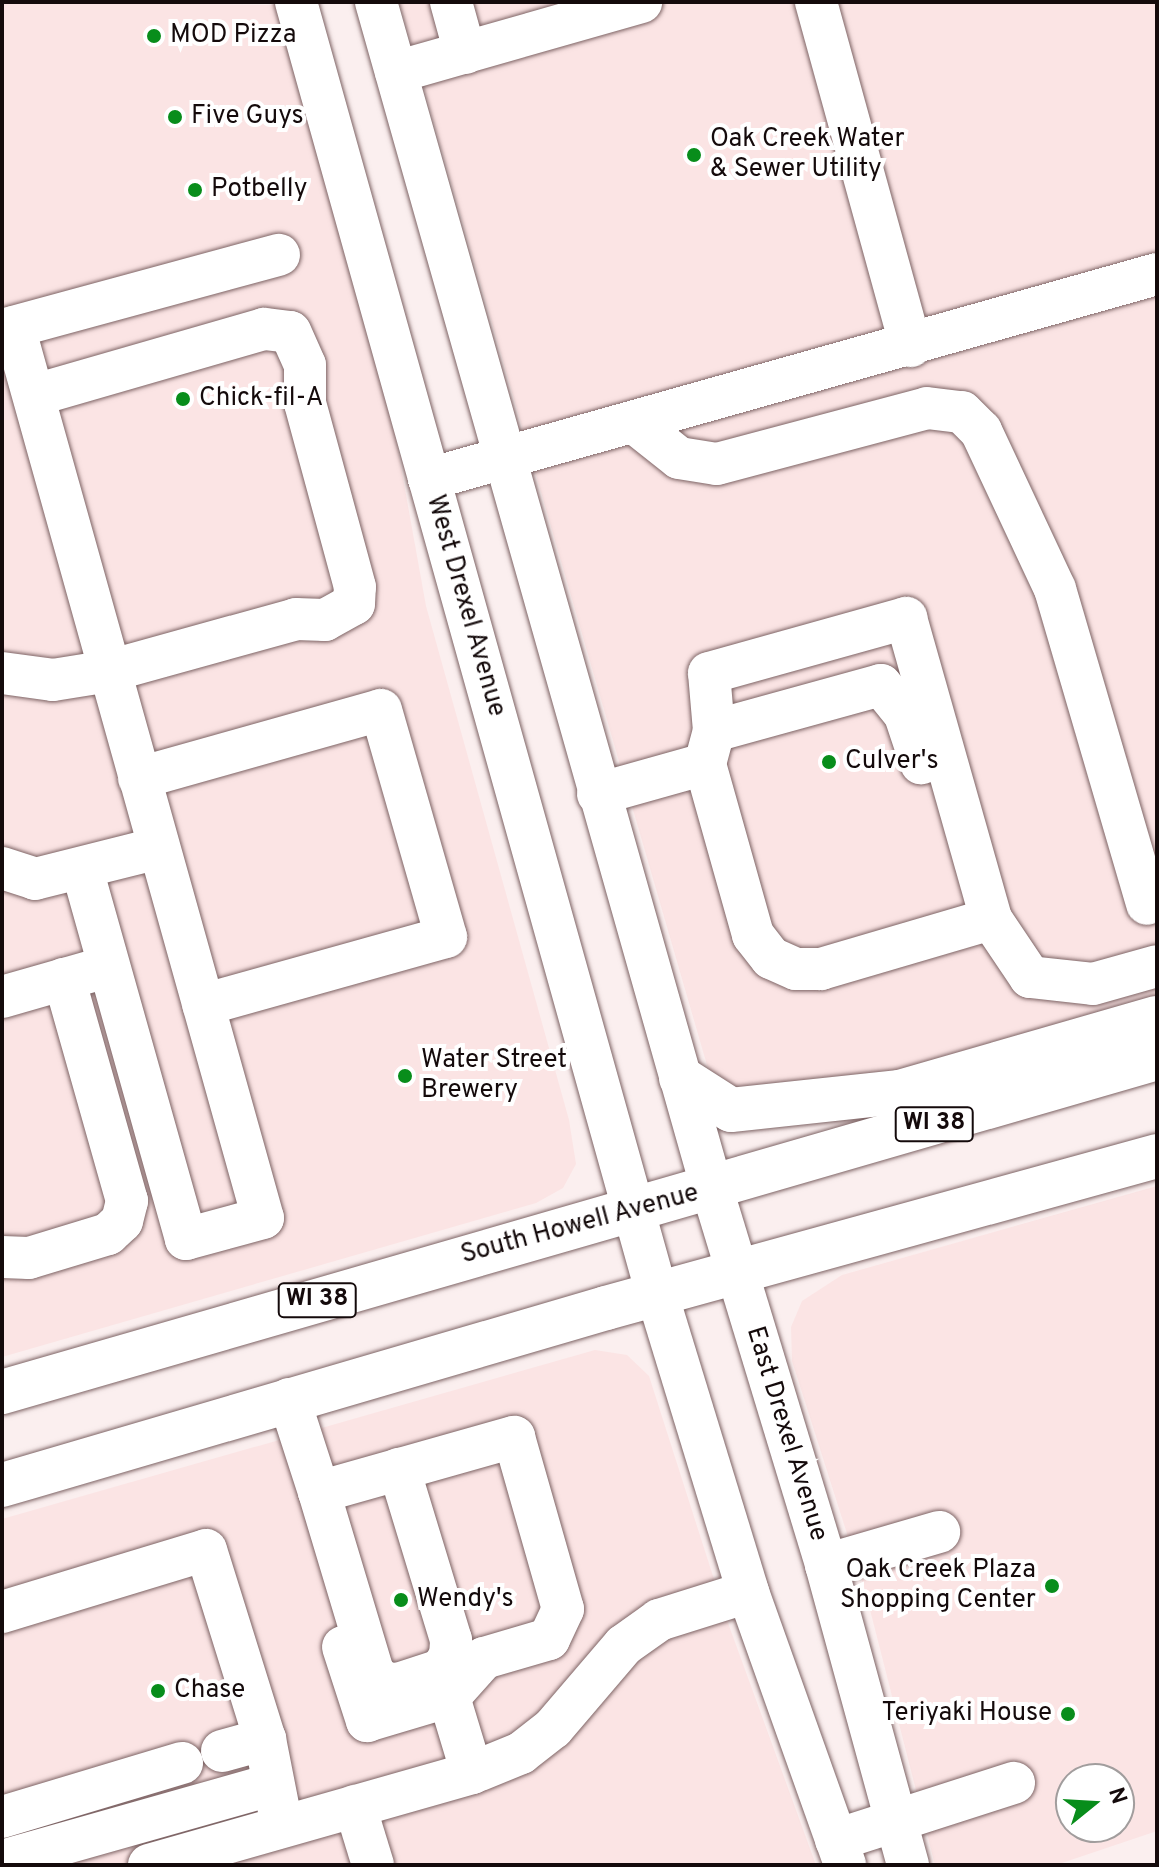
<!DOCTYPE html>
<style>
body{margin:0}
#map{position:relative;width:1159px;height:1867px;overflow:hidden;background:#fbefef;font-family:Overpass,sans-serif}
div>[style]{position:absolute}
.built>*{inset:0;background:#fbe4e4}
.roads{filter:drop-shadow(0 0 2px #7d6364) drop-shadow(0 0 2px #7d6364)}
.minor>*{height:42px;margin:-21px;padding:0 21px;transform-origin:21px;border-radius:21px;background:#fff}
.major>*{height:44px;margin:-22px;padding:0 22px;transform-origin:22px;border-radius:22px;background:#fff}
.dots>*{width:22px;height:22px;translate:-50% -50%;box-sizing:border-box;border:4px solid #fff;border-radius:50%}
span{translate:-50% -50%;white-space:nowrap;text-align:center;line-height:1.15;-webkit-text-stroke:8px #fff;paint-order:stroke}
.shield-label span{padding:2px 6px;background:#fff;border:2px solid;border-radius:6px;-webkit-text-stroke-width:0}
.shield-label{font-size:24px;color:#140a0b;font-weight:700}
.poi-label{font-size:26px;color:#140a0b}
.left{translate:0 -50%;text-align:left}
.right{translate:-100% -50%;text-align:right}
.street-label{font-size:26px;color:#140a0b}
.frame{position:absolute;inset:0;border:4px solid #140a0b;pointer-events:none}
.north{position:absolute;left:1055px;top:1763px;width:80px;height:80px;box-sizing:border-box;background:#fff;border:2px solid #a19d9d;border-radius:50%;rotate:72deg;font-size:22px;font-weight:700;line-height:32px;text-align:center;color:#140a0b}
.north::after{content:'';display:block;margin:auto;width:28px;height:36px;background:#088d1b;clip-path:polygon(50% 0,100% 100%,50% 72%,0 100%)}
</style>
<div id="map">
<div class="built">
<div style="clip-path:polygon(2px 2px,276px 5px,392px 417px,426px 606px,569px 1120px,576px 1164px,563px 1188px,536px 1203px,2px 1357px)"></div>
<div style="clip-path:polygon(399px 2px,1157px 2px,1157px 1008px,903px 1083px,758px 1097px,720px 1084px,707px 1065px)"></div>
<div style="clip-path:polygon(evenodd,1157px 1186px,1157px 1831px,1056px 1865px,935px 1865px,865px 1590px,792px 1361px,791px 1327px,802px 1301px,842px 1275px,1157px 1186px,1071px 1779px,1119px 1779px,1119px 1827px,1071px 1827px,1071px 1779px)"></div>
<div style="clip-path:polygon(595px 1350px,627px 1355px,649px 1376px,728px 1623px,816px 1865px,2px 1865px,2px 1519px)"></div>
</div>
<div class="roads">
<div class="minor">
<div style="left:296px;top:2px;width:1341px;rotate:74.39deg"></div>
<div style="left:657px;top:1294px;width:312px;rotate:73deg"></div>
<div style="left:748px;top:1592px;width:290px;rotate:70.4deg"></div>
<div style="left:376px;top:2px;width:1234px;rotate:74.19deg"></div>
<div style="left:712px;top:1189px;width:393px;rotate:73.1deg"></div>
<div style="left:826px;top:1565px;width:311px;rotate:74.7deg"></div>
<div style="left:451px;top:2px;width:53px;rotate:74.6deg"></div>
<div style="left:816px;top:2px;width:357px;rotate:74.6deg"></div>
<div style="left:396px;top:72px;width:255px;rotate:-15.9deg"></div>
<div style="left:14px;top:327px;width:925px;rotate:74.39deg"></div>
<div style="left:263px;top:1218px;width:80px;rotate:164.7deg"></div>
<div style="left:186px;top:1239px;width:384px;rotate:-105.7deg"></div>
<div style="left:2px;top:330px;width:287px;rotate:-15.2deg"></div>
<div style="left:635px;top:423px;width:56px;rotate:38.5deg"></div>
<div style="left:679px;top:458px;width:38px;rotate:9deg"></div>
<div style="left:717px;top:464px;width:217px;rotate:-14.9deg"></div>
<div style="left:927px;top:408px;width:35px;rotate:7deg"></div>
<div style="left:962px;top:412px;width:27px;rotate:45deg"></div>
<div style="left:981px;top:431px;width:174px;rotate:64.9deg"></div>
<div style="left:1055px;top:589px;width:328px;rotate:73.7deg"></div>
<div style="left:429px;top:479px;width:756px;rotate:-15.73deg"></div>
<div style="left:2px;top:673px;width:51px;rotate:7.8deg"></div>
<div style="left:53px;top:680px;width:57px;rotate:-9.1deg"></div>
<div style="left:109px;top:671px;width:194px;rotate:-15.5deg"></div>
<div style="left:296px;top:619px;width:29px;rotate:2deg"></div>
<div style="left:325px;top:620px;width:33px;rotate:-29deg"></div>
<div style="left:354px;top:604px;width:17px;rotate:-87deg"></div>
<div style="left:355px;top:587px;width:191px;rotate:-105.2deg"></div>
<div style="left:305px;top:403px;width:38px;rotate:-90deg"></div>
<div style="left:305px;top:365px;width:36px;rotate:-114deg"></div>
<div style="left:290px;top:332px;width:26px;rotate:-173deg"></div>
<div style="left:264px;top:329px;width:237px;rotate:163.9deg"></div>
<div style="left:714px;top:731px;width:173px;rotate:-15.4deg"></div>
<div style="left:881px;top:685px;width:38px;rotate:51deg"></div>
<div style="left:905px;top:715px;width:51px;rotate:71.6deg"></div>
<div style="left:705px;top:764px;width:178px;rotate:74.3deg"></div>
<div style="left:753px;top:935px;width:29px;rotate:52deg"></div>
<div style="left:771px;top:958px;width:27px;rotate:24deg"></div>
<div style="left:796px;top:969px;width:25px"></div>
<div style="left:821px;top:969px;width:177px;rotate:-16.4deg"></div>
<div style="left:139px;top:778px;width:251px;rotate:-15.7deg"></div>
<div style="left:381px;top:710px;width:236px;rotate:74deg"></div>
<div style="left:446px;top:937px;width:252px;rotate:164.4deg"></div>
<div style="left:598px;top:794px;width:111px;rotate:-15.7deg"></div>
<div style="left:705px;top:764px;width:34px;rotate:-75deg"></div>
<div style="left:714px;top:731px;width:58px;rotate:-94.9deg"></div>
<div style="left:709px;top:673px;width:205px;rotate:-15.6deg"></div>
<div style="left:906px;top:618px;width:313px;rotate:74.2deg"></div>
<div style="left:991px;top:919px;width:70px;rotate:56.1deg"></div>
<div style="left:1030px;top:977px;width:63px;rotate:6.3deg"></div>
<div style="left:1093px;top:984px;width:66px;rotate:-15.7deg"></div>
<div style="left:2px;top:868px;width:35px;rotate:18deg"></div>
<div style="left:35px;top:879px;width:127px;rotate:-14.1deg"></div>
<div style="left:2px;top:997px;width:91px;rotate:-16deg"></div>
<div style="left:2px;top:1257px;width:27px;rotate:2deg"></div>
<div style="left:29px;top:1258px;width:83px;rotate:-16.9deg"></div>
<div style="left:108px;top:1234px;width:19px;rotate:-43deg"></div>
<div style="left:122px;top:1221px;width:21px;rotate:-76deg"></div>
<div style="left:127px;top:1201px;width:231px;rotate:-105.8deg"></div>
<div style="left:289px;top:1399px;width:98px;rotate:72.1deg"></div>
<div style="left:319px;top:1492px;width:203px;rotate:-15.8deg"></div>
<div style="left:514px;top:1437px;width:179px;rotate:74.1deg"></div>
<div style="left:563px;top:1609px;width:33px;rotate:115deg"></div>
<div style="left:549px;top:1639px;width:68px;rotate:163.7deg"></div>
<div style="left:484px;top:1658px;width:52px;rotate:131.9deg"></div>
<div style="left:449px;top:1697px;width:79px;rotate:73.2deg"></div>
<div style="left:319px;top:1492px;width:188px;rotate:73.3deg"></div>
<div style="left:373px;top:1672px;width:15px;rotate:48deg"></div>
<div style="left:383px;top:1683px;width:15px;rotate:4deg"></div>
<div style="left:398px;top:1684px;width:45px;rotate:-18deg"></div>
<div style="left:441px;top:1670px;width:17px;rotate:-57deg"></div>
<div style="left:450px;top:1656px;width:16px;rotate:-86deg"></div>
<div style="left:451px;top:1640px;width:179px;rotate:-106.9deg"></div>
<div style="left:826px;top:1565px;width:118px;rotate:-16.3deg"></div>
<div style="left:2px;top:1612px;width:213px;rotate:-16.9deg"></div>
<div style="left:206px;top:1550px;width:198px;rotate:72.7deg"></div>
<div style="left:265px;top:1739px;width:89px;rotate:78.9deg"></div>
<div style="left:343px;top:1647px;width:78px;rotate:72deg"></div>
<div style="left:367px;top:1721px;width:84px;rotate:-16.7deg"></div>
<div style="left:222px;top:1751px;width:45px;rotate:-15.6deg"></div>
<div style="left:355px;top:1806px;width:62px;rotate:73deg"></div>
<div style="left:2px;top:1817px;width:188px;rotate:-16.7deg"></div>
<div style="left:836px;top:1840px;width:187px;rotate:-17.8deg"></div>
<div style="left:2px;top:1861px;width:280px;rotate:-15.8deg"></div>
<div style="left:149px;top:1865px;width:336px;rotate:-15.9deg"></div>
<div style="left:472px;top:1773px;width:53px;rotate:-22.2deg"></div>
<div style="left:521px;top:1753px;width:41px;rotate:-38deg"></div>
<div style="left:553px;top:1728px;width:109px;rotate:-49.5deg"></div>
<div style="left:624px;top:1645px;width:43px;rotate:-35.5deg"></div>
<div style="left:659px;top:1620px;width:93px;rotate:-17.5deg"></div>
</div>
<div class="major">
<div style="left:681px;top:1078px;width:59px;rotate:32.6deg"></div>
<div style="left:731px;top:1110px;width:170px;rotate:-6.1deg"></div>
<div style="left:900px;top:1092px;width:267px;rotate:-16.1deg"></div>
<div style="left:2px;top:1392px;width:1202px;rotate:-16.13deg"></div>
<div style="left:2px;top:1485px;width:629px;rotate:-16.33deg"></div>
<div style="left:606px;top:1308px;width:572px;rotate:-15.42deg"></div>
</div>
</div>
<div class="dots">
<div style="left:154px;top:36px;background:#088d1b"></div>
<div style="left:175px;top:117px;background:#088d1b"></div>
<div style="left:694px;top:155px;background:#088d1b"></div>
<div style="left:195px;top:190px;background:#088d1b"></div>
<div style="left:183px;top:399px;background:#088d1b"></div>
<div style="left:829px;top:762px;background:#088d1b"></div>
<div style="left:405px;top:1076px;background:#088d1b"></div>
<div style="left:1052px;top:1586px;background:#088d1b"></div>
<div style="left:401px;top:1600px;background:#088d1b"></div>
<div style="left:158px;top:1691px;background:#088d1b"></div>
<div style="left:1068px;top:1714px;background:#088d1b"></div>
</div>
<div class="shield-label">
<span style="left:934px;top:1124px">WI 38</span>
<span style="left:317px;top:1300px">WI 38</span>
</div>
<div class="poi-label">
<span class="left" style="left:170px;top:36px">MOD Pizza</span>
<span class="left" style="left:191px;top:117px">Five Guys</span>
<span class="left" style="left:710px;top:155px">Oak Creek Water<br>&amp; Sewer Utility</span>
<span class="left" style="left:211px;top:190px">Potbelly</span>
<span class="left" style="left:199px;top:399px">Chick-fil-A</span>
<span class="left" style="left:845px;top:762px">Culver's</span>
<span class="left" style="left:421px;top:1076px">Water Street<br>Brewery</span>
<span class="right" style="left:1036px;top:1586px">Oak Creek Plaza<br>Shopping Center</span>
<span class="left" style="left:417px;top:1600px">Wendy's</span>
<span class="left" style="left:174px;top:1691px">Chase</span>
<span class="right" style="left:1052px;top:1714px">Teriyaki House</span>
</div>
<div class="street-label">
<span style="left:465px;top:606px;rotate:74deg">West Drexel Avenue</span>
<span style="left:580px;top:1225px;rotate:-15deg">South Howell Avenue</span>
<span style="left:786px;top:1434px;rotate:73deg">East Drexel Avenue</span>
</div>
<div class="frame"></div>
<div class="north">N</div>
</div>
